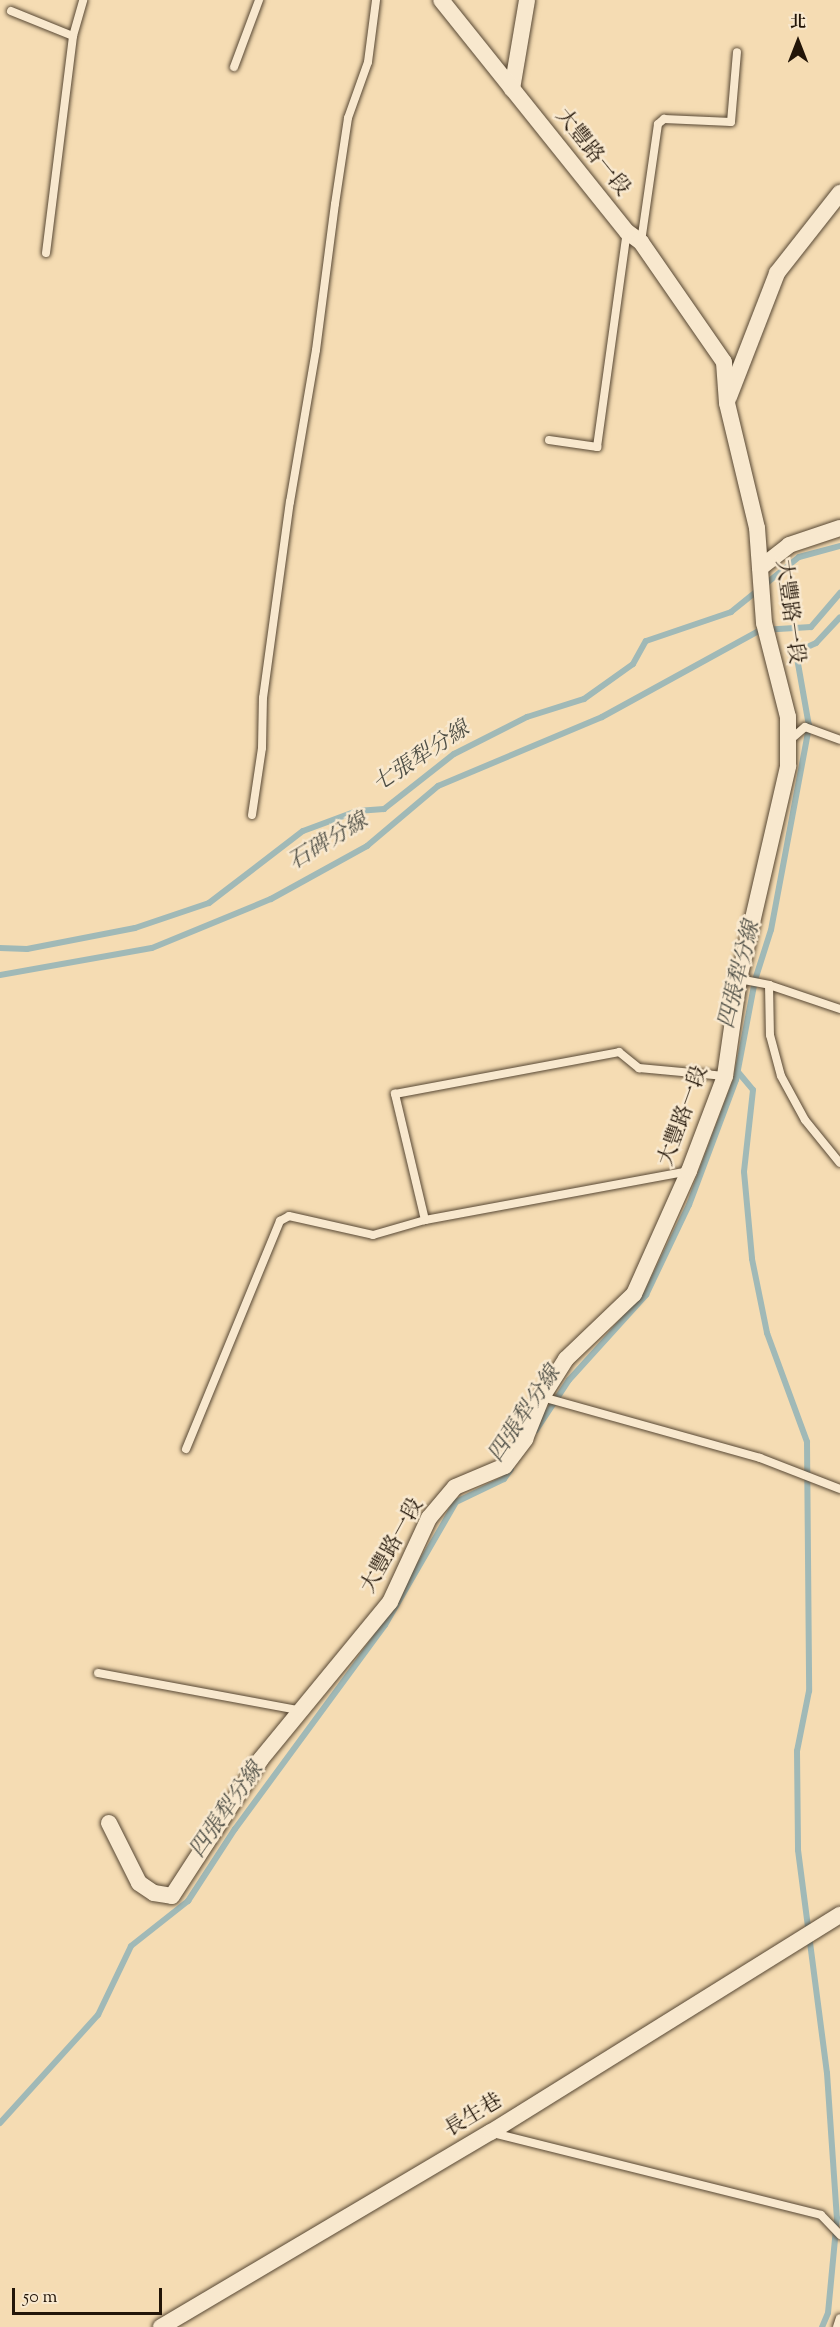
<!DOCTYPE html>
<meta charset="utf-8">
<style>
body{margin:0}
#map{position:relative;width:840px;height:2327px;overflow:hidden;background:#f5dcb3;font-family:"Sorts Mill Goudy","Noto Serif TC",serif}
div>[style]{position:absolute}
.stream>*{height:6px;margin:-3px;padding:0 3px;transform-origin:3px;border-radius:3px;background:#a0b9b7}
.roads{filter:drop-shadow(0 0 2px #574733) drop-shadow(0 0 2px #574733)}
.service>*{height:8px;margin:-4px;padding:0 4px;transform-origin:4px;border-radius:4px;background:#f8e8ce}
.minor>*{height:16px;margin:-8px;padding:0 8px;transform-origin:8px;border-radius:8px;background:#f8e8ce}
span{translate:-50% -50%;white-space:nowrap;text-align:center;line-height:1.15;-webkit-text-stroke:5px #f8e8ce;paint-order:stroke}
.street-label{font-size:21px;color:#221508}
.water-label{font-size:22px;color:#4e4e45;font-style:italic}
.north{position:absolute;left:768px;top:12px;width:60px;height:60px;-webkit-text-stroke:4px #f8e8ce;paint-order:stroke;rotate:0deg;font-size:16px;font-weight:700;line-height:24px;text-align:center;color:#221508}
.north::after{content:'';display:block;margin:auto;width:21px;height:27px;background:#221508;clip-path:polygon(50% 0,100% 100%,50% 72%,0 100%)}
.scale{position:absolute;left:12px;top:2288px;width:150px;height:27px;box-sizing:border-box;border:3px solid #221508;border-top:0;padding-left:8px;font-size:18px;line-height:21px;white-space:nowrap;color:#221508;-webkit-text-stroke:4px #f8e8ce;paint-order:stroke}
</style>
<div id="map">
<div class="stream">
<div style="left:0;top:948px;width:27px;rotate:2deg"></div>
<div style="left:27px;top:949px;width:110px;rotate:-11deg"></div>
<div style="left:135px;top:928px;width:78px;rotate:-18.7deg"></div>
<div style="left:209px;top:903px;width:118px;rotate:-37.5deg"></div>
<div style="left:303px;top:831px;width:58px;rotate:-20.3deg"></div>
<div style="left:357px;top:811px;width:27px;rotate:-4deg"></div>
<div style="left:384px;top:809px;width:89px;rotate:-38.2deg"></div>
<div style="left:454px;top:754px;width:82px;rotate:-26.9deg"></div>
<div style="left:527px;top:717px;width:60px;rotate:-17.5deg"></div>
<div style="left:584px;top:699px;width:60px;rotate:-35.5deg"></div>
<div style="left:633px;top:664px;width:26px;rotate:-61deg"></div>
<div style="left:646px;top:641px;width:90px;rotate:-18.8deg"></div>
<div style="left:731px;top:612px;width:87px;rotate:-39deg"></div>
<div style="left:799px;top:557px;width:42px;rotate:-15deg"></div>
<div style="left:0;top:975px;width:154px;rotate:-10.1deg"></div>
<div style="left:152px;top:948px;width:129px;rotate:-22.4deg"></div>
<div style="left:271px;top:899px;width:110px;rotate:-28.9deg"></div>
<div style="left:367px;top:846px;width:93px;rotate:-40.2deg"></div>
<div style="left:438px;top:786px;width:178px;rotate:-22.8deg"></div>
<div style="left:602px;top:717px;width:180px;rotate:-28.8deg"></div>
<div style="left:760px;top:630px;width:51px;rotate:-3.4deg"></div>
<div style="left:811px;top:627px;width:45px;rotate:-49.5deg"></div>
<div style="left:738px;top:1072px;width:23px;rotate:50deg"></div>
<div style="left:753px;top:1090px;width:82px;rotate:96.3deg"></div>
<div style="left:744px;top:1172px;width:87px;rotate:84.7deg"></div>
<div style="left:752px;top:1259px;width:76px;rotate:78.5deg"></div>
<div style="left:767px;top:1333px;width:116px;rotate:69.8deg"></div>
<div style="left:807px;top:1442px;width:249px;rotate:89.5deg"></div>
<div style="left:809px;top:1691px;width:61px;rotate:101.3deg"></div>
<div style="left:797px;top:1751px;width:99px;rotate:89.4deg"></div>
<div style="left:798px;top:1850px;width:225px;rotate:82.6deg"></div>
<div style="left:827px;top:2073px;width:145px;rotate:86.1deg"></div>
<div style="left:837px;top:2218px;width:95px;rotate:95.4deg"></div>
<div style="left:828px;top:2313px;width:15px;rotate:113deg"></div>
<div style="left:536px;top:1430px;width:60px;rotate:-56.6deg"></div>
<div style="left:569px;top:1380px;width:115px;rotate:-47.8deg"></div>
<div style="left:646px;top:1295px;width:100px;rotate:-64.5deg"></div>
<div style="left:689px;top:1205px;width:134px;rotate:-69.4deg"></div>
<div style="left:736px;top:1080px;width:102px;rotate:-79.2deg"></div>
<div style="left:755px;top:980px;width:52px;rotate:-72.3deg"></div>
<div style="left:771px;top:930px;width:208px;rotate:-79.4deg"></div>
<div style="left:809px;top:726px;width:75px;rotate:-100deg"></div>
<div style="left:796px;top:652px;width:22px;rotate:-24deg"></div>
<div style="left:816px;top:643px;width:35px;rotate:-47deg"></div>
<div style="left:0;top:2123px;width:146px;rotate:-47.8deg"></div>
<div style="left:98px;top:2015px;width:76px;rotate:-64.4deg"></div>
<div style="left:131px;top:1946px;width:73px;rotate:-38.3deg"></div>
<div style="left:188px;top:1901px;width:86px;rotate:-56.9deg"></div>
<div style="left:235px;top:1829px;width:253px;rotate:-53.7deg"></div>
<div style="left:385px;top:1625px;width:142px;rotate:-60deg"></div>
<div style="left:456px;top:1502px;width:53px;rotate:-25.6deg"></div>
<div style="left:504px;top:1479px;width:12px;rotate:-55deg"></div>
</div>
<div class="roads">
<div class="service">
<div style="left:11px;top:11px;width:67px;rotate:22deg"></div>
<div style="left:234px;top:67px;width:72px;rotate:-69.5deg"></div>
<div style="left:641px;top:242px;width:119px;rotate:-81.8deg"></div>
<div style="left:658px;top:124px;width:8px;rotate:-40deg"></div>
<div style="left:664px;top:119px;width:67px;rotate:2.6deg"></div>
<div style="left:731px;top:122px;width:70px;rotate:-85.1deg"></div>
<div style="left:46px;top:253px;width:219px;rotate:-82.9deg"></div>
<div style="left:73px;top:36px;width:37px;rotate:-74deg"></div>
<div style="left:549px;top:440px;width:49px;rotate:8.3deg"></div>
<div style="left:597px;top:447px;width:217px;rotate:-82.1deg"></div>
<div style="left:790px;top:740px;width:20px;rotate:-41deg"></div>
<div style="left:805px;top:727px;width:37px;rotate:20deg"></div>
<div style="left:252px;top:815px;width:68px;rotate:-81.5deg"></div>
<div style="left:262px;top:748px;width:50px;rotate:-88.9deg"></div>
<div style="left:263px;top:698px;width:198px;rotate:-82.2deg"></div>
<div style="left:290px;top:502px;width:154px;rotate:-80.3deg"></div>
<div style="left:316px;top:350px;width:147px;rotate:-82.6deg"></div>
<div style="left:335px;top:204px;width:87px;rotate:-81.4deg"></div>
<div style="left:348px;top:118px;width:59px;rotate:-70.3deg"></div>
<div style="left:368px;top:62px;width:63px;rotate:-82.6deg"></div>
<div style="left:739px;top:979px;width:31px;rotate:11deg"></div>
<div style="left:769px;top:985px;width:75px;rotate:18.7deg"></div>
<div style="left:769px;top:985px;width:50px;rotate:88.9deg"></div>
<div style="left:770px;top:1035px;width:42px;rotate:75deg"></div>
<div style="left:781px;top:1076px;width:50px;rotate:61.4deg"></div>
<div style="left:805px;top:1120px;width:55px;rotate:50.9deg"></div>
<div style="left:425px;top:1220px;width:130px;rotate:-103.4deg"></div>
<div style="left:395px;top:1094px;width:228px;rotate:-10.6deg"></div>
<div style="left:619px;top:1052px;width:26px;rotate:39deg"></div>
<div style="left:639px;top:1068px;width:86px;rotate:5.3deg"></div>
<div style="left:542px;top:1397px;width:226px;rotate:15.6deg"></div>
<div style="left:760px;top:1458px;width:86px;rotate:21.2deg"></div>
<div style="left:186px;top:1449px;width:247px;rotate:-67.6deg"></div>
<div style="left:280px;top:1221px;width:10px;rotate:-29deg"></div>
<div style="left:289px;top:1216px;width:86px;rotate:12.7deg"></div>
<div style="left:373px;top:1235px;width:54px;rotate:-16.1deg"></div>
<div style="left:425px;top:1220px;width:269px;rotate:-10.5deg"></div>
<div style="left:98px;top:1673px;width:208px;rotate:10.5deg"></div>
<div style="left:493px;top:2133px;width:338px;rotate:14deg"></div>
<div style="left:821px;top:2215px;width:28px;rotate:46deg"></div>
<div style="left:837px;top:2327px;width:9px;rotate:-72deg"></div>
</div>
<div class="minor">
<div style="left:512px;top:89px;width:90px;rotate:-80.4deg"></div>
<div style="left:729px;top:397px;width:133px;rotate:-68.8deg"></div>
<div style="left:777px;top:273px;width:102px;rotate:-51.8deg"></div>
<div style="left:760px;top:568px;width:37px;rotate:-38deg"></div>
<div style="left:789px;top:545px;width:54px;rotate:-18.4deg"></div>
<div style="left:109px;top:1823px;width:67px;rotate:63.4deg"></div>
<div style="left:139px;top:1883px;width:18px;rotate:34deg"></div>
<div style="left:154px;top:1893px;width:18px;rotate:9deg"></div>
<div style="left:172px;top:1896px;width:163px;rotate:-57deg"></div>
<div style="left:261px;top:1759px;width:203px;rotate:-50.6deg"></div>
<div style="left:390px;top:1602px;width:93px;rotate:-65.1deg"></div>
<div style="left:429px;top:1518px;width:40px;rotate:-50deg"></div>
<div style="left:455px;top:1487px;width:54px;rotate:-22.8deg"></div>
<div style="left:505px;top:1466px;width:34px;rotate:-53deg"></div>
<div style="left:525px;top:1439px;width:45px;rotate:-68deg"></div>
<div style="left:542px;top:1397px;width:45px;rotate:-57.7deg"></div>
<div style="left:566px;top:1359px;width:94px;rotate:-43.7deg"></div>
<div style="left:634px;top:1294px;width:135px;rotate:-65.9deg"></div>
<div style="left:689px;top:1171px;width:102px;rotate:-69.2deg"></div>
<div style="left:725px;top:1076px;width:98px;rotate:-81.8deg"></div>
<div style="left:739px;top:979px;width:219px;rotate:-77deg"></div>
<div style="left:788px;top:766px;width:49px;rotate:-90deg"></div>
<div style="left:788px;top:717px;width:97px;rotate:-104.3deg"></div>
<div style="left:764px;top:623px;width:95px;rotate:-94.2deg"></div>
<div style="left:757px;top:528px;width:129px;rotate:-103.5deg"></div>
<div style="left:727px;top:403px;width:41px;rotate:-94.2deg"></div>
<div style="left:724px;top:362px;width:146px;rotate:-124.7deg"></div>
<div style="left:641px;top:242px;width:17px;rotate:-144deg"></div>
<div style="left:627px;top:232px;width:297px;rotate:-128.7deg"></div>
<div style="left:161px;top:2327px;width:383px;rotate:-30.6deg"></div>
<div style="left:491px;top:2132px;width:411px;rotate:-31.9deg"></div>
</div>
</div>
<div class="street-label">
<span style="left:592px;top:153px;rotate:51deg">大豐路一段</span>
<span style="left:789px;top:612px;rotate:82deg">大豐路一段</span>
<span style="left:684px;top:1116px;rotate:-70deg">大豐路一段</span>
<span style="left:393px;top:1546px;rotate:-61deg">大豐路一段</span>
<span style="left:474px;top:2116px;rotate:-31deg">長生巷</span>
</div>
<div class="water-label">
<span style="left:422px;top:758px;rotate:-33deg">七張犁分線</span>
<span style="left:329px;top:843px;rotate:-31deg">石碑分線</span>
<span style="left:741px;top:975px;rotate:-76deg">四張犁分線</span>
<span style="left:526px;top:1415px;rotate:-56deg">四張犁分線</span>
<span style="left:228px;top:1811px;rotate:-55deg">四張犁分線</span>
</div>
<div class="north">北</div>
<div class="scale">50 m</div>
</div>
